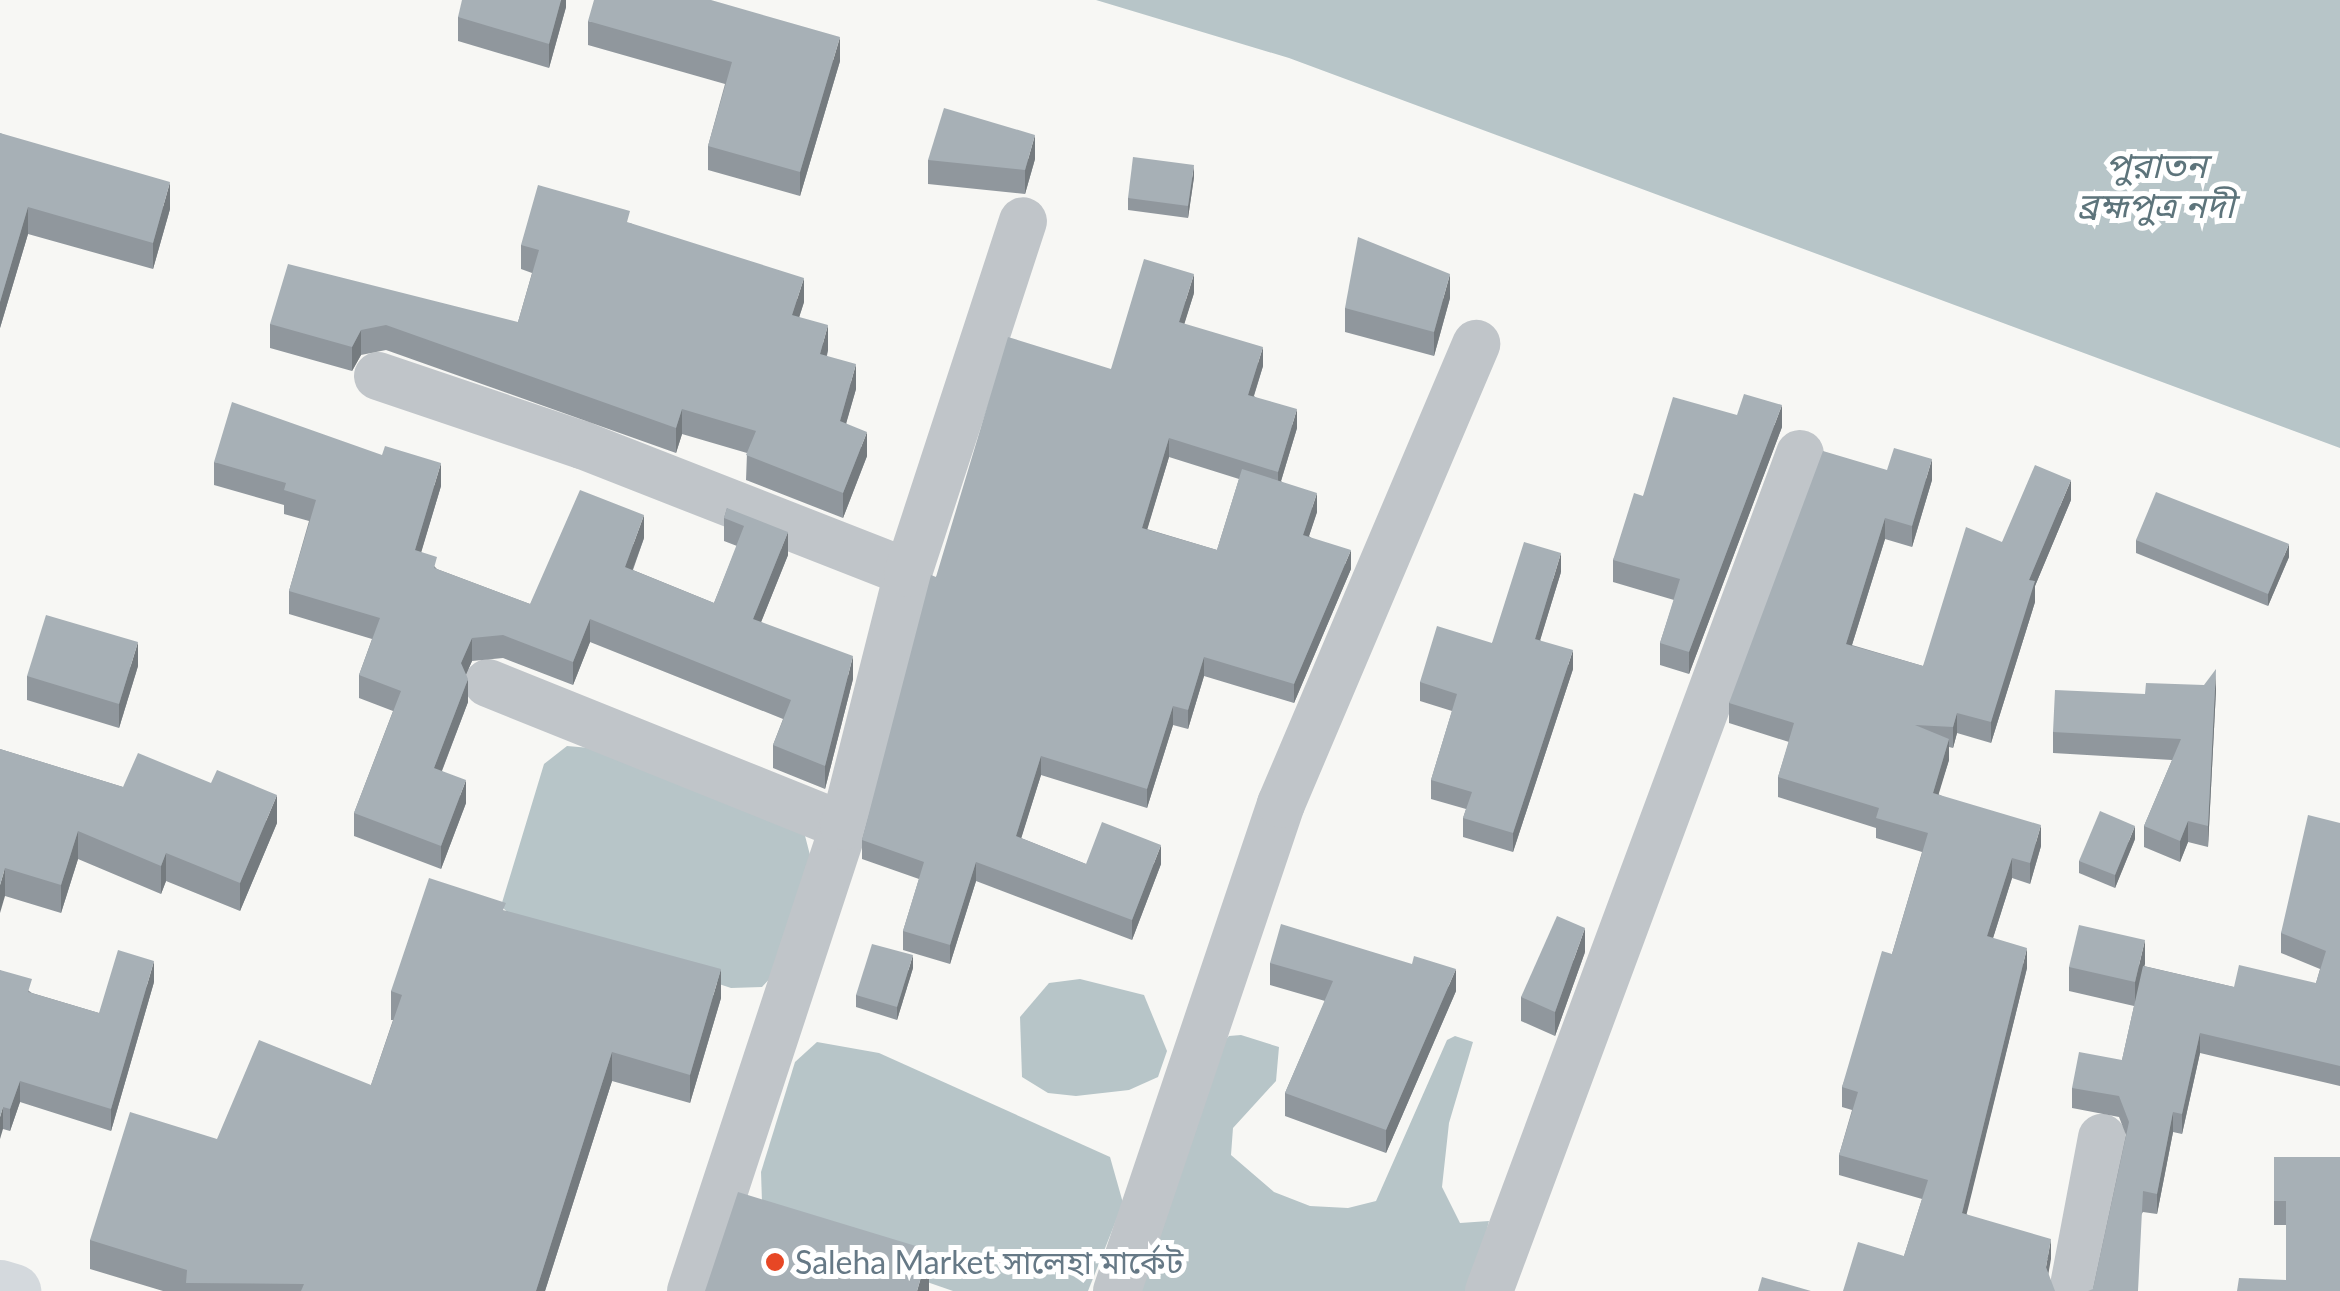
<!DOCTYPE html>
<meta charset="utf-8">
<style>
body{margin:0}
#map{position:relative;width:2340px;height:1291px;overflow:hidden;background:#f7f7f4;font-family:Lato,"Noto Sans Bengali",sans-serif}
div>[style]{position:absolute}
.water>*{inset:0;background:#b7c5c8}
.street>*{height:48px;margin:-24px;padding:0 24px;transform-origin:24px;border-radius:24px;background:#c0c5c9}
.highway>*{height:55px;margin:-27.5px;padding:0 27.5px;transform-origin:27.5px;border-radius:27.5px;background:#d4d9dd}
.wall>*{inset:0;background:#90979d}
.shaded-wall>*{inset:0;background:#757b7f}
.building>*{inset:0;background:#a7b0b6}
.dots>*{width:28px;height:28px;translate:-50% -50%;box-sizing:border-box;border:5px solid #fff;border-radius:50%}
span{translate:-50% -50%;white-space:nowrap;text-align:center;line-height:1.15;-webkit-text-stroke:10px #fff;paint-order:stroke}
.poi-label{font-size:32px;color:#667986}
.left{translate:0 -50%;text-align:left}
.water-label{font-size:35px;color:#5d747b;font-style:italic}
</style>
<div id="map">
<div class="water">
<div style="clip-path:polygon(1096px 0,2340px 0,2340px 448px,1289px 58px)"></div>
<div style="clip-path:polygon(567px 746px,602px 749px,803px 828px,810px 855px,773px 975px,762px 987px,731px 988px,644px 959px,536px 940px,501px 906px,544px 764px)"></div>
<div style="clip-path:polygon(1080px 979px,1144px 995px,1167px 1051px,1158px 1077px,1129px 1090px,1076px 1096px,1048px 1093px,1022px 1077px,1020px 1017px,1049px 983px)"></div>
<div style="clip-path:polygon(1241px 1035px,1279px 1047px,1276px 1081px,1233px 1128px,1231px 1155px,1274px 1192px,1310px 1206px,1348px 1208px,1376px 1201px,1447px 1040px,1455px 1036px,1473px 1042px,1449px 1123px,1442px 1187px,1460px 1223px,1489px 1221px,1472px 1291px,1137px 1291px,1215px 1051px,1229px 1036px)"></div>
<div style="clip-path:polygon(817px 1042px,879px 1053px,1110px 1157px,1123px 1203px,1088px 1291px,953px 1291px,878px 1265px,762px 1202px,761px 1172px,795px 1062px)"></div>
</div>
<div class="street">
<div style="left:378px;top:376px;width:215px;rotate:18.7deg"></div>
<div style="left:582px;top:445px;width:350px;rotate:21.4deg"></div>
<div style="left:488px;top:683px;width:384px;rotate:21.9deg"></div>
<div style="left:691px;top:1291px;width:490px;rotate:-71.8deg"></div>
<div style="left:844px;top:826px;width:261px;rotate:-75.8deg"></div>
<div style="left:908px;top:573px;width:370px;rotate:-71.9deg"></div>
<div style="left:1117px;top:1291px;width:514px;rotate:-71.39deg"></div>
<div style="left:1281px;top:804px;width:500px;rotate:-67deg"></div>
<div style="left:1489px;top:1291px;width:893px;rotate:-69.62deg"></div>
<div style="left:2073px;top:1291px;width:156px;rotate:-79.3deg"></div>
</div>
<div class="highway">
<div style="left:0;top:1287px;width:14px;rotate:17deg"></div>
</div>
<div class="wall">
<div style="clip-path:polygon(566px 0,566px 7px,549px 68px,458px 41px,458px 17px)"></div>
<div style="clip-path:polygon(588px 21px,840px 61px,800px 196px,708px 170px,708px 146px,725px 84px,588px 45px)"></div>
<div style="clip-path:polygon(0 133px,170px 209px,153px 269px,28px 234px,0 328px)"></div>
<div style="clip-path:polygon(1035px 159px,1025px 194px,928px 184px,928px 160px)"></div>
<div style="clip-path:polygon(1194px 177px,1188px 218px,1128px 210px,1128px 198px)"></div>
<div style="clip-path:polygon(630px 223px,804px 302px,799px 317px,828px 350px,827px 356px,856px 389px,846px 423px,867px 456px,843px 518px,746px 480px,747px 453px,682px 434px,676px 453px,386px 350px,361px 355px,352px 371px,270px 348px,270px 324px,518px 322px,532px 273px,521px 269px,521px 245px)"></div>
<div style="clip-path:polygon(evenodd,1194px 293px,1184px 324px,1263px 366px,1254px 396px,1297px 428px,1281px 481px,1317px 512px,1309px 536px,1351px 569px,1294px 703px,1204px 676px,1188px 729px,1173px 725px,1147px 808px,1041px 775px,1021px 838px,1086px 864px,1161px 864px,1132px 940px,976px 881px,950px 964px,903px 950px,903px 931px,919px 879px,862px 859px,862px 840px,936px 577px,1111px 369px,1194px 293px,1169px 457px,1239px 479px,1217px 550px,1147px 529px,1169px 457px)"></div>
<div style="clip-path:polygon(1450px 298px,1434px 356px,1345px 332px,1345px 308px)"></div>
<div style="clip-path:polygon(1737px 415px,1782px 427px,1689px 674px,1660px 665px,1660px 643px,1674px 600px,1613px 582px,1613px 560px,1643px 496px)"></div>
<div style="clip-path:polygon(214px 462px,441px 486px,421px 552px,437px 569px,530px 604px,644px 538px,633px 570px,714px 603px,737px 546px,724px 541px,724px 518px,727px 508px,788px 555px,761px 622px,853px 679px,825px 789px,773px 768px,773px 745px,783px 719px,590px 642px,573px 685px,503px 658px,472px 661px,466px 674px,468px 702px,442px 771px,466px 803px,441px 869px,354px 836px,354px 813px,393px 711px,359px 698px,359px 675px,372px 639px,289px 614px,289px 591px,309px 521px,284px 514px,284px 505px,214px 485px)"></div>
<div style="clip-path:polygon(1887px 470px,1932px 480px,1912px 547px,1885px 539px,1852px 645px,1923px 666px,2002px 542px,2071px 500px,2035px 586px,2035px 602px,1991px 743px,1957px 733px,1953px 748px,1949px 747px,1949px 760px,1938px 794px,2041px 846px,2030px 884px,2012px 878px,1993px 938px,2027px 968px,1966px 1214px,2051px 1259px,1904px 1256px,1922px 1199px,1839px 1175px,1839px 1155px,1852px 1110px,1842px 1107px,1842px 1087px,1892px 954px,1922px 852px,1876px 838px,1876px 828px,1778px 797px,1778px 777px,1789px 742px,1729px 723px,1729px 703px)"></div>
<div style="clip-path:polygon(2136px 540px,2289px 557px,2268px 606px,2136px 553px)"></div>
<div style="clip-path:polygon(1561px 572px,1540px 640px,1573px 669px,1513px 852px,1463px 837px,1463px 818px,1466px 809px,1431px 799px,1431px 780px,1452px 711px,1420px 701px,1420px 682px,1492px 643px)"></div>
<div style="clip-path:polygon(138px 666px,119px 728px,27px 700px,27px 676px)"></div>
<div style="clip-path:polygon(2216px 690px,2208px 847px,2188px 842px,2180px 862px,2144px 847px,2144px 826px,2172px 760px,2053px 753px,2053px 732px,2145px 694px)"></div>
<div style="clip-path:polygon(0 749px,123px 787px,277px 823px,240px 911px,166px 881px,161px 894px,78px 859px,61px 913px,5px 896px)"></div>
<div style="clip-path:polygon(2340px 823px,2340px 1086px,2200px 1053px,2182px 1134px,2173px 1132px,2157px 1214px,2143px 1212px,2093px 1289px,2126px 1135px,2119px 1117px,2072px 1108px,2072px 1088px,2122px 1060px,2134px 1006px,2069px 991px,2069px 967px,2144px 966px,2234px 987px,2316px 983px,2320px 969px,2281px 953px,2281px 933px)"></div>
<div style="clip-path:polygon(2135px 839px,2115px 888px,2079px 873px,2079px 861px)"></div>
<div style="clip-path:polygon(506px 911px,721px 998px,690px 1103px,612px 1081px,545px 1291px,163px 1291px,90px 1269px,90px 1240px,217px 1139px,371px 1085px,393px 1020px,391px 1020px,391px 991px)"></div>
<div style="clip-path:polygon(1585px 952px,1555px 1036px,1521px 1021px,1521px 997px)"></div>
<div style="clip-path:polygon(1270px 963px,1412px 964px,1456px 991px,1386px 1153px,1285px 1116px,1285px 1093px,1325px 1001px,1270px 985px)"></div>
<div style="clip-path:polygon(913px 968px,897px 1020px,856px 1007px,856px 995px)"></div>
<div style="clip-path:polygon(0 970px,32px 993px,99px 1013px,154px 982px,111px 1131px,20px 1102px,10px 1131px,3px 1129px)"></div>
<div style="clip-path:polygon(2274px 1157px,2340px 1157px,2286px 1280px,2286px 1225px,2274px 1225px)"></div>
</div>
<div class="shaded-wall">
<div style="clip-path:polygon(561px 0,566px 0,566px 7px,549px 68px,549px 44px)"></div>
<div style="clip-path:polygon(840px 37px,840px 61px,800px 196px,800px 172px)"></div>
<div style="clip-path:polygon(1035px 135px,1035px 159px,1025px 194px,1025px 170px)"></div>
<div style="clip-path:polygon(1194px 165px,1194px 177px,1188px 218px,1188px 206px)"></div>
<div style="clip-path:polygon(170px 182px,170px 209px,153px 269px,153px 243px)"></div>
<div style="clip-path:polygon(28px 207px,28px 234px,0 328px,0 302px)"></div>
<div style="clip-path:polygon(1194px 274px,1194px 293px,1179px 341px,1179px 322px)"></div>
<div style="clip-path:polygon(1450px 274px,1450px 298px,1434px 356px,1434px 332px)"></div>
<div style="clip-path:polygon(804px 278px,804px 302px,792px 340px,792px 315px)"></div>
<div style="clip-path:polygon(828px 325px,828px 350px,820px 379px,820px 354px)"></div>
<div style="clip-path:polygon(361px 330px,361px 355px,352px 371px,352px 347px)"></div>
<div style="clip-path:polygon(1263px 347px,1263px 366px,1248px 414px,1248px 395px)"></div>
<div style="clip-path:polygon(856px 364px,856px 389px,840px 445px,840px 421px)"></div>
<div style="clip-path:polygon(1782px 405px,1782px 427px,1689px 674px,1689px 652px)"></div>
<div style="clip-path:polygon(682px 409px,682px 434px,676px 453px,676px 428px)"></div>
<div style="clip-path:polygon(1297px 409px,1297px 428px,1278px 491px,1278px 472px)"></div>
<div style="clip-path:polygon(867px 432px,867px 456px,843px 518px,843px 493px)"></div>
<div style="clip-path:polygon(1169px 438px,1169px 457px,1142px 547px,1142px 528px)"></div>
<div style="clip-path:polygon(1932px 459px,1932px 480px,1912px 547px,1912px 526px)"></div>
<div style="clip-path:polygon(441px 463px,441px 486px,415px 573px,415px 550px)"></div>
<div style="clip-path:polygon(2071px 480px,2071px 500px,2035px 586px,2035px 602px,1991px 743px,1991px 722px,2029px 580px)"></div>
<div style="clip-path:polygon(1317px 493px,1317px 512px,1303px 554px,1303px 535px)"></div>
<div style="clip-path:polygon(644px 515px,644px 538px,625px 590px,625px 567px)"></div>
<div style="clip-path:polygon(1885px 518px,1885px 539px,1846px 664px,1846px 644px)"></div>
<div style="clip-path:polygon(788px 532px,788px 555px,753px 642px,753px 619px)"></div>
<div style="clip-path:polygon(2289px 544px,2289px 557px,2268px 606px,2268px 594px)"></div>
<div style="clip-path:polygon(1351px 550px,1351px 569px,1294px 703px,1294px 684px)"></div>
<div style="clip-path:polygon(1561px 553px,1561px 572px,1535px 657px,1535px 639px)"></div>
<div style="clip-path:polygon(590px 619px,590px 642px,573px 685px,573px 662px)"></div>
<div style="clip-path:polygon(472px 638px,472px 661px,461px 686px,461px 663px)"></div>
<div style="clip-path:polygon(138px 642px,138px 666px,119px 728px,119px 704px)"></div>
<div style="clip-path:polygon(1573px 650px,1573px 669px,1513px 852px,1513px 833px)"></div>
<div style="clip-path:polygon(853px 656px,853px 679px,825px 789px,825px 766px)"></div>
<div style="clip-path:polygon(1204px 657px,1204px 676px,1188px 729px,1188px 710px)"></div>
<div style="clip-path:polygon(2216px 669px,2216px 690px,2208px 847px,2208px 826px)"></div>
<div style="clip-path:polygon(468px 679px,468px 702px,434px 791px,434px 768px)"></div>
<div style="clip-path:polygon(1173px 706px,1173px 725px,1147px 808px,1147px 789px)"></div>
<div style="clip-path:polygon(1957px 713px,1957px 733px,1953px 748px,1953px 727px)"></div>
<div style="clip-path:polygon(1949px 739px,1949px 760px,1933px 813px,1933px 793px)"></div>
<div style="clip-path:polygon(1041px 756px,1041px 775px,1016px 855px,1016px 836px)"></div>
<div style="clip-path:polygon(466px 780px,466px 803px,441px 869px,441px 846px)"></div>
<div style="clip-path:polygon(277px 795px,277px 823px,240px 911px,240px 883px)"></div>
<div style="clip-path:polygon(2188px 821px,2188px 842px,2180px 862px,2180px 841px)"></div>
<div style="clip-path:polygon(2041px 825px,2041px 846px,2030px 884px,2030px 863px)"></div>
<div style="clip-path:polygon(2135px 826px,2135px 839px,2115px 888px,2115px 875px)"></div>
<div style="clip-path:polygon(78px 831px,78px 859px,61px 913px,61px 885px)"></div>
<div style="clip-path:polygon(1161px 845px,1161px 864px,1132px 940px,1132px 920px)"></div>
<div style="clip-path:polygon(166px 853px,166px 881px,161px 894px,161px 866px)"></div>
<div style="clip-path:polygon(2012px 858px,2012px 878px,1987px 957px,1987px 936px)"></div>
<div style="clip-path:polygon(976px 862px,976px 881px,950px 964px,950px 945px)"></div>
<div style="clip-path:polygon(5px 868px,5px 896px,0 913px,0 885px)"></div>
<div style="clip-path:polygon(1585px 928px,1585px 952px,1555px 1036px,1555px 1012px)"></div>
<div style="clip-path:polygon(2145px 940px,2145px 964px,2135px 1006px,2135px 982px)"></div>
<div style="clip-path:polygon(2027px 948px,2027px 968px,1962px 1233px,1962px 1213px)"></div>
<div style="clip-path:polygon(913px 955px,913px 968px,897px 1020px,897px 1007px)"></div>
<div style="clip-path:polygon(154px 961px,154px 982px,111px 1131px,111px 1109px)"></div>
<div style="clip-path:polygon(721px 969px,721px 998px,690px 1103px,690px 1075px)"></div>
<div style="clip-path:polygon(1456px 969px,1456px 991px,1386px 1153px,1386px 1130px)"></div>
<div style="clip-path:polygon(2200px 1033px,2200px 1053px,2182px 1134px,2182px 1114px)"></div>
<div style="clip-path:polygon(612px 1052px,612px 1081px,545px 1291px,536px 1291px)"></div>
<div style="clip-path:polygon(20px 1081px,20px 1102px,10px 1131px,10px 1109px)"></div>
<div style="clip-path:polygon(3px 1107px,3px 1129px,0 1139px,0 1117px)"></div>
<div style="clip-path:polygon(2173px 1112px,2173px 1132px,2157px 1214px,2157px 1194px)"></div>
<div style="clip-path:polygon(2051px 1239px,2051px 1259px,2046px 1287px,2046px 1267px)"></div>
<div style="clip-path:polygon(929px 1250px,929px 1291px,917px 1291px)"></div>
</div>
<div class="building">
<div style="clip-path:polygon(462px 0,561px 0,549px 44px,458px 17px)"></div>
<div style="clip-path:polygon(594px 0,711px 0,840px 37px,800px 172px,708px 146px,732px 62px,588px 21px)"></div>
<div style="clip-path:polygon(944px 108px,1035px 135px,1025px 170px,928px 160px)"></div>
<div style="clip-path:polygon(0 133px,170px 182px,153px 243px,28px 207px,0 302px)"></div>
<div style="clip-path:polygon(1133px 157px,1194px 165px,1188px 206px,1128px 198px)"></div>
<div style="clip-path:polygon(538px 185px,630px 211px,627px 222px,804px 278px,792px 315px,828px 325px,820px 354px,856px 364px,840px 421px,867px 432px,843px 493px,746px 455px,756px 431px,682px 409px,676px 428px,386px 325px,361px 330px,352px 347px,270px 324px,288px 264px,518px 322px,539px 250px,521px 245px)"></div>
<div style="clip-path:polygon(1358px 237px,1450px 274px,1434px 332px,1345px 308px)"></div>
<div style="clip-path:polygon(1144px 259px,1194px 274px,1179px 322px,1263px 347px,1248px 395px,1297px 409px,1278px 472px,1169px 438px,1142px 528px,1217px 550px,1242px 469px,1317px 493px,1303px 535px,1351px 550px,1294px 684px,1204px 657px,1188px 710px,1173px 706px,1147px 789px,1041px 756px,1016px 836px,1086px 864px,1102px 822px,1161px 845px,1132px 920px,976px 862px,950px 945px,903px 931px,924px 862px,862px 840px,931px 575px,936px 577px,1008px 337px,1111px 369px)"></div>
<div style="clip-path:polygon(1744px 394px,1782px 405px,1689px 652px,1660px 643px,1680px 579px,1613px 560px,1634px 493px,1643px 496px,1673px 397px,1737px 415px)"></div>
<div style="clip-path:polygon(232px 402px,382px 455px,385px 446px,441px 463px,415px 550px,437px 557px,434px 568px,530px 604px,580px 490px,644px 515px,625px 567px,714px 603px,744px 526px,724px 518px,727px 508px,788px 532px,753px 619px,853px 656px,825px 766px,773px 745px,791px 700px,590px 619px,573px 662px,503px 635px,472px 638px,461px 663px,468px 679px,434px 768px,466px 780px,441px 846px,354px 813px,401px 691px,359px 675px,380px 618px,289px 591px,316px 500px,284px 490px,286px 483px,214px 462px)"></div>
<div style="clip-path:polygon(1894px 448px,1932px 459px,1912px 526px,1885px 518px,1846px 644px,1923px 666px,1966px 527px,2002px 542px,2035px 465px,2071px 480px,2029px 580px,2035px 581px,1991px 722px,1957px 713px,1953px 727px,1915px 725px,1949px 739px,1933px 793px,2041px 825px,2030px 863px,2012px 858px,1987px 936px,2027px 948px,1962px 1213px,2051px 1239px,2046px 1267px,2055px 1291px,1843px 1291px,1858px 1242px,1904px 1256px,1928px 1180px,1839px 1155px,1858px 1092px,1842px 1087px,1882px 951px,1892px 954px,1928px 833px,1876px 818px,1879px 808px,1778px 777px,1794px 723px,1729px 703px,1823px 451px,1887px 470px)"></div>
<div style="clip-path:polygon(2156px 492px,2289px 544px,2268px 594px,2136px 540px)"></div>
<div style="clip-path:polygon(1524px 542px,1561px 553px,1535px 639px,1573px 650px,1513px 833px,1463px 818px,1472px 792px,1431px 780px,1457px 694px,1420px 682px,1437px 626px,1492px 643px)"></div>
<div style="clip-path:polygon(46px 615px,138px 642px,119px 704px,27px 676px)"></div>
<div style="clip-path:polygon(2216px 669px,2208px 826px,2188px 821px,2180px 841px,2144px 826px,2181px 739px,2053px 732px,2055px 690px,2145px 694px,2146px 683px,2204px 685px)"></div>
<div style="clip-path:polygon(0 749px,123px 787px,138px 753px,211px 783px,217px 770px,277px 795px,240px 883px,166px 853px,161px 866px,78px 831px,61px 885px,5px 868px,0 885px)"></div>
<div style="clip-path:polygon(2100px 811px,2135px 826px,2115px 875px,2079px 861px)"></div>
<div style="clip-path:polygon(2308px 815px,2340px 823px,2340px 1066px,2200px 1033px,2182px 1114px,2173px 1112px,2157px 1194px,2143px 1191px,2138px 1291px,2088px 1291px,2093px 1289px,2129px 1122px,2119px 1096px,2072px 1088px,2079px 1052px,2122px 1060px,2143px 966px,2234px 987px,2239px 965px,2316px 983px,2326px 951px,2281px 933px)"></div>
<div style="clip-path:polygon(429px 878px,506px 903px,503px 910px,721px 969px,690px 1075px,612px 1052px,536px 1291px,301px 1291px,304px 1284px,186px 1283px,187px 1270px,90px 1240px,130px 1112px,217px 1139px,259px 1040px,371px 1085px,402px 995px,391px 991px)"></div>
<div style="clip-path:polygon(1557px 916px,1585px 928px,1555px 1012px,1521px 997px)"></div>
<div style="clip-path:polygon(1281px 924px,1412px 964px,1414px 956px,1456px 969px,1386px 1130px,1285px 1093px,1333px 981px,1270px 963px)"></div>
<div style="clip-path:polygon(2079px 925px,2145px 940px,2135px 982px,2069px 967px)"></div>
<div style="clip-path:polygon(872px 944px,913px 955px,897px 1007px,856px 995px)"></div>
<div style="clip-path:polygon(118px 950px,154px 961px,111px 1109px,20px 1081px,10px 1109px,3px 1107px,0 1117px,0 970px,32px 979px,28px 992px,99px 1013px)"></div>
<div style="clip-path:polygon(2274px 1157px,2340px 1157px,2340px 1291px,2237px 1291px,2239px 1278px,2286px 1280px,2286px 1201px,2274px 1201px)"></div>
<div style="clip-path:polygon(738px 1192px,929px 1250px,917px 1291px,705px 1291px)"></div>
<div style="clip-path:polygon(1762px 1277px,1811px 1291px,1758px 1291px)"></div>
</div>
<div class="dots">
<div style="left:775px;top:1262px;background:#e74725"></div>
</div>
<div class="poi-label">
<span class="left" style="left:795px;top:1262px">Saleha Market সালেহা মার্কেট</span>
</div>
<div class="water-label">
<span style="left:2156px;top:184px">পুরাতন<br>ব্রহ্মপুত্র নদী</span>
</div>
</div>
